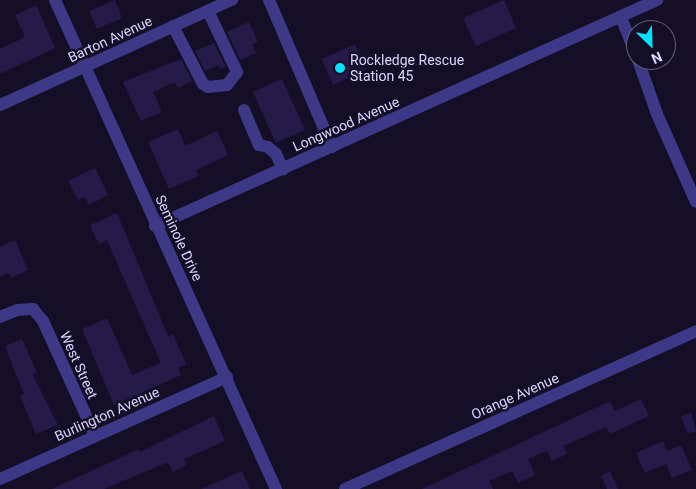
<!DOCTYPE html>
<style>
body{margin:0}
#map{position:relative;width:696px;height:489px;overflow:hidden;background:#140f27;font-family:Roboto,sans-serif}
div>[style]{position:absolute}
.building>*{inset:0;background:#251b49}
.minor>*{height:12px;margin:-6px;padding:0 6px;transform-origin:6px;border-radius:6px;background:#3d3987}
.dots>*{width:14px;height:14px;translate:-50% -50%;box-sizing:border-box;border:2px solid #140f27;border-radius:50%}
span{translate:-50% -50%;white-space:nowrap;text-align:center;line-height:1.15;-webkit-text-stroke:5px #140f27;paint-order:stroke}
.street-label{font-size:14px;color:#dbd5ff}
.poi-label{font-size:14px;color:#dbd5ff}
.left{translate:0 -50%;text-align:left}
.north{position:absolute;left:626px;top:20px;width:50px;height:50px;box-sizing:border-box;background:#140f27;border:1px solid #645e7d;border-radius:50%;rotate:156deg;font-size:14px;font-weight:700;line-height:20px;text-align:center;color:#dbd5ff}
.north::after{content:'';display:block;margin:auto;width:18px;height:22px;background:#01e3ff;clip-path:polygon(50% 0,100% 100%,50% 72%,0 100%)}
</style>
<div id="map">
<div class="building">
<div style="clip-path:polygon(115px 0,122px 18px,97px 29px,89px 11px)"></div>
<div style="clip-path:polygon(504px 0,516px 28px,476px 46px,463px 18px)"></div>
<div style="clip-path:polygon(36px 5px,55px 48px,0 74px,0 49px,25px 37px,15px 15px)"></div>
<div style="clip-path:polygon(249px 22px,258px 42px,252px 44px,256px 53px,240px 60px,227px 32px)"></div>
<div style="clip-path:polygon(214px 43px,226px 67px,220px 69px,218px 65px,205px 71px,195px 51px)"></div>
<div style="clip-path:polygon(355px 44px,366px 70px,333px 85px,322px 59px)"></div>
<div style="clip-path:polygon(181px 59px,192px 81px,178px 88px,175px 82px,153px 92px,162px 112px,141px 121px,123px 82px)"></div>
<div style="clip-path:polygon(282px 79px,305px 130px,276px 143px,253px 92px)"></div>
<div style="clip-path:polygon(178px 129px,185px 146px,217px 131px,228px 155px,196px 170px,198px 176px,169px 189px,148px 142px)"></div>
<div style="clip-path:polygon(95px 168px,108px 195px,89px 205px,85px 197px,78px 200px,68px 181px)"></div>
<div style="clip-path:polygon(117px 213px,168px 336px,173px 334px,186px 364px,178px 368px,181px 375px,114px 405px,82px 329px,107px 318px,132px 375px,161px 363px,107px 240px,99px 244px,90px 225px)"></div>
<div style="clip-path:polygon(15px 240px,28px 270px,11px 278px,9px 273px,0 277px,0 247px)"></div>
<div style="clip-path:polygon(22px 339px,37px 373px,33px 375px,58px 425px,36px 434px,20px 396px,24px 394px,5px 346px)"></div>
<div style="clip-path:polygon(641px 399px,649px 416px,610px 434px,606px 427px,563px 446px,567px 454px,552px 461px,547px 451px,528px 459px,535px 475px,518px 483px,512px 471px,489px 481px,493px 489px,422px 489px,610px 401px,615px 411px)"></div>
<div style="clip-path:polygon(691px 412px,696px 431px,688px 434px,681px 417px)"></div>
<div style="clip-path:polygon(214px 416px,225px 441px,184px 459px,187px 465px,173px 472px,168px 462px,104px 489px,52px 489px,139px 449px,140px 452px)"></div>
<div style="clip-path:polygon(663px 441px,667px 451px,681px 445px,692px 470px,672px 478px,666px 464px,645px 473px,636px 453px)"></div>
<div style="clip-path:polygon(242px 471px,250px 489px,201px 489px)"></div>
<div style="clip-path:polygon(610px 471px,618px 489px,607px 489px,601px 476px)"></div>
</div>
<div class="minor">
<div style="left:55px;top:0;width:537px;rotate:65.68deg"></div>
<div style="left:269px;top:0;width:160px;rotate:66.8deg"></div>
<div style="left:621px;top:17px;width:41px;rotate:68.5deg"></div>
<div style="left:173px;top:26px;width:65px;rotate:62.7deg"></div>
<div style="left:203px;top:84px;width:6px;rotate:31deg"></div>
<div style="left:208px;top:87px;width:19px;rotate:-6deg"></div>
<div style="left:227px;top:85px;width:16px;rotate:-52deg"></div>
<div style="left:237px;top:72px;width:68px;rotate:-115.4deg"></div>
<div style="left:638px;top:60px;width:57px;rotate:70.6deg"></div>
<div style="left:657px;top:114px;width:96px;rotate:66.1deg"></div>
<div style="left:0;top:105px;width:255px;rotate:-24.4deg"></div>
<div style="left:244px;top:110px;width:38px;rotate:67deg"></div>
<div style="left:259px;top:145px;width:9px;rotate:13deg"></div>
<div style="left:268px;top:147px;width:11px;rotate:41deg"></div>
<div style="left:276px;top:154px;width:17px;rotate:65deg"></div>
<div style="left:155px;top:226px;width:551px;rotate:-24.24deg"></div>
<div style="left:0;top:317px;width:18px;rotate:-22deg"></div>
<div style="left:17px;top:310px;width:16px;rotate:-4deg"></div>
<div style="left:33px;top:309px;width:16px;rotate:50deg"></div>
<div style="left:43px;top:321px;width:125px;rotate:65.5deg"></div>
<div style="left:0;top:479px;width:249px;rotate:-24.2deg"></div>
<div style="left:345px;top:489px;width:385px;rotate:-24.2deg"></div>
</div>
<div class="dots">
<div style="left:340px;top:68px;background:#01e3ff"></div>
</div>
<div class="street-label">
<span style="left:110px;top:39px;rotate:-25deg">Barton Avenue</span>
<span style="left:346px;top:124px;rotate:-24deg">Longwood Avenue</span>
<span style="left:179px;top:238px;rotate:65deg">Seminole Drive</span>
<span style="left:79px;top:365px;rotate:66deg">West Street</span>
<span style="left:515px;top:396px;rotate:-24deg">Orange Avenue</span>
<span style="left:107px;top:414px;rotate:-24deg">Burlington Avenue</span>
</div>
<div class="poi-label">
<span class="left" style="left:350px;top:68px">Rockledge Rescue<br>Station 45</span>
</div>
<div class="north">N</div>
</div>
